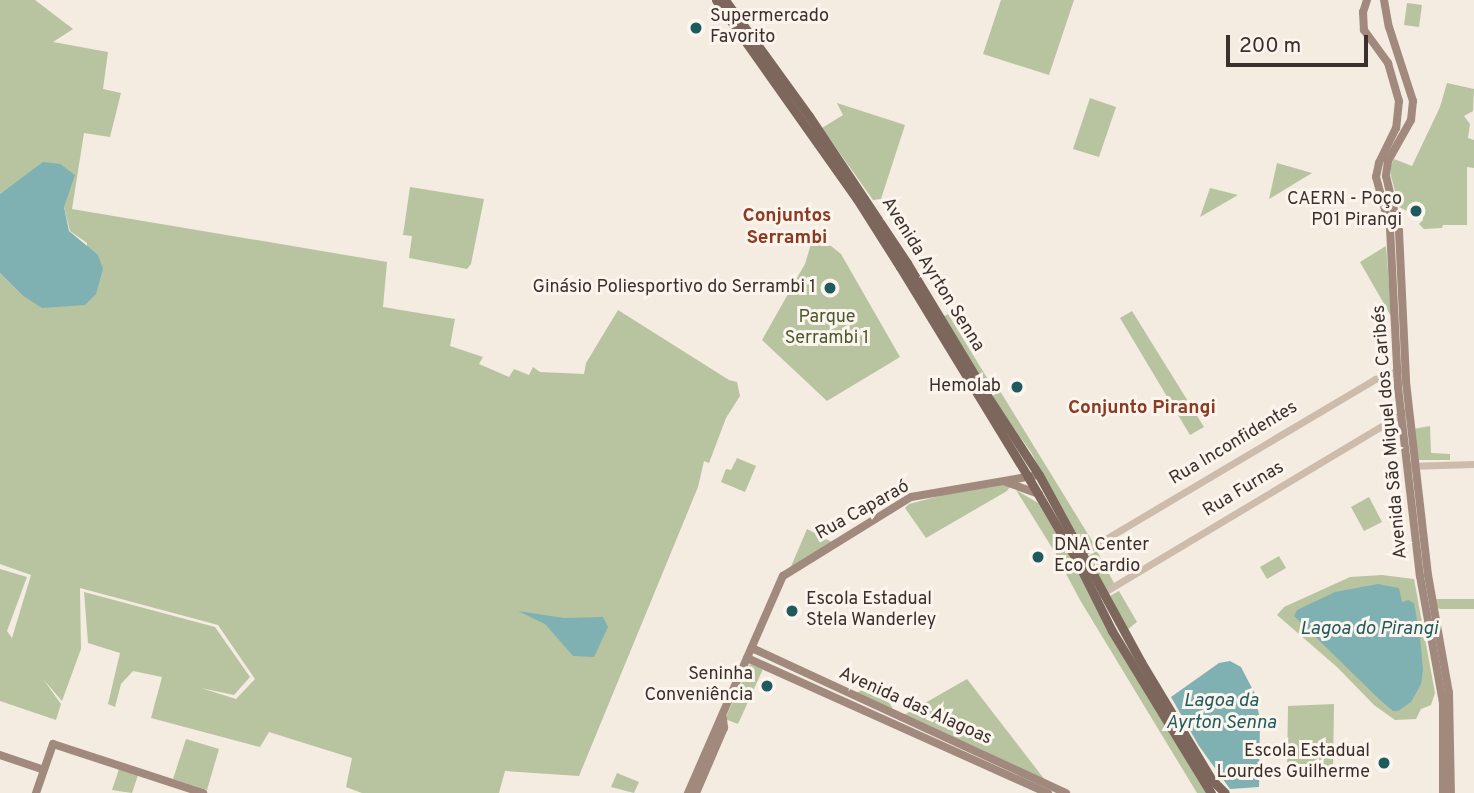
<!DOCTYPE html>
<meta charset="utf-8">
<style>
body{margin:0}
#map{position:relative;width:1474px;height:793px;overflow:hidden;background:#f4ebe1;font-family:Overpass,sans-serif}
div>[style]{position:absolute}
.green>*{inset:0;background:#b8c4a0}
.water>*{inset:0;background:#7fb0b2}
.tertiary>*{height:7px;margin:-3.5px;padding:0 3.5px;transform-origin:3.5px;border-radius:3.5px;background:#cdbbac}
.secondary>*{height:8px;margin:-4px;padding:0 4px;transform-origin:4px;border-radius:4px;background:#a18a7d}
.primary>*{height:9px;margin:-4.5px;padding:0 4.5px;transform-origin:4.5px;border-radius:4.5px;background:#7d675c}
.dots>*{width:19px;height:19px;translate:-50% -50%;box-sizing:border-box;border:4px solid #fbf5ee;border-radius:50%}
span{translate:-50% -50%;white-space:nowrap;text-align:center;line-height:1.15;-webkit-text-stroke:6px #fbf5ee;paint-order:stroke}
.poi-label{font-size:18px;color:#3b302b}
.left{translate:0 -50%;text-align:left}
.right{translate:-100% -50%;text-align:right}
.street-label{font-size:18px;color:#3b302b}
.park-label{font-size:18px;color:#4a5a2e}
.neighbourhood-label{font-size:19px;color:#8c3b22;font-weight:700}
.water-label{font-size:19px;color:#1f5a5e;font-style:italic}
.scale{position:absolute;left:1226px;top:35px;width:142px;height:32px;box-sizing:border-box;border:4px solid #3b302b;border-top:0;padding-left:9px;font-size:21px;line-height:24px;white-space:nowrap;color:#3b302b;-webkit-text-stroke:5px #fbf5ee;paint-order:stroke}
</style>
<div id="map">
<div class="green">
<div style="clip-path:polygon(0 0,35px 0,73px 29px,53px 42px,108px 52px,103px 89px,121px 93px,110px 137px,84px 133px,72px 209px,387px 262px,383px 307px,455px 319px,450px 346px,483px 357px,479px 364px,509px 377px,514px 369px,529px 375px,533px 367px,540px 372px,584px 374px,586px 363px,618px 310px,729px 380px,737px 382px,740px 396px,726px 418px,709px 463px,704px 461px,698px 487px,579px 776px,505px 771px,499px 793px,362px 793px,346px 787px,352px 758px,269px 732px,260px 747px,151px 718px,162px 677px,133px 671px,121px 684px,115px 707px,108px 704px,120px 653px,88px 643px,84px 592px,215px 627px,250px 677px,234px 695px,201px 688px,236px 699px,255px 679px,218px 625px,80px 588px,81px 649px,62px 701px,43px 679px,61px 704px,56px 720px,0 701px,0 569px,27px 577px,7px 631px,12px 638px,31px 575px,0 564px,0 273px,22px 295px,59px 305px,85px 305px,87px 243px,70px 231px,64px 207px,14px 184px,0 194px)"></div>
<div style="clip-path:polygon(1001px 0,1074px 0,1049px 75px,983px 54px)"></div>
<div style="clip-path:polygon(1407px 3px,1422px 5px,1419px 27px,1404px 25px)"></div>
<div style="clip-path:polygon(1447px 83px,1474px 89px,1473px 111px,1464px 116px,1470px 124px,1468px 138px,1474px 140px,1474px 168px,1467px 167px,1467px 225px,1443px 225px,1442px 228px,1424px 229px,1419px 224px,1423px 220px,1423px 212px,1417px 209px,1412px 210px,1411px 213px,1399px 207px,1391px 176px,1391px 165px,1394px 159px,1412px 166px,1440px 107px)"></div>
<div style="clip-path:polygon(1090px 98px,1116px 107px,1099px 157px,1073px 149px)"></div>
<div style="clip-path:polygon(837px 103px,905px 125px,881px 199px,873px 200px,822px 128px,843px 115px)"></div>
<div style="clip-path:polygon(1277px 163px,1312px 173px,1269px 199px)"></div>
<div style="clip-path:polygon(410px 187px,484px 199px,471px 264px,467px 269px,409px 258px,412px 236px,403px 235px)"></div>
<div style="clip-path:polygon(1210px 188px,1238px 195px,1200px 217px)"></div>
<div style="clip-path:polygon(815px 242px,831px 246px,841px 254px,900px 357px,827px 401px,762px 340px,805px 264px,811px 244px)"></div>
<div style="clip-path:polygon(1386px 246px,1391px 312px,1391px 316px,1360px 262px)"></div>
<div style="clip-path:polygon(1132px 311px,1204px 427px,1190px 435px,1120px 318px)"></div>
<div style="clip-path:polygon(948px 314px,992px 386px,986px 390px,941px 318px)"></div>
<div style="clip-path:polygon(1000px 391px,1094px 544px,1082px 551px,1031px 452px,991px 397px)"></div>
<div style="clip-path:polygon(1430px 426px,1431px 453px,1450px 454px,1450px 460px,1418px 460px,1413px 429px)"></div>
<div style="clip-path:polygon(737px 458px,756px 466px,745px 492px,721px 482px,726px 469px,731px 470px)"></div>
<div style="clip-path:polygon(1006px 484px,1010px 487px,1007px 491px,926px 538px,905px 508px,909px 504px,947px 494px)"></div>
<div style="clip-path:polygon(1016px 490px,1038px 503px,1071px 557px,1061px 562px)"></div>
<div style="clip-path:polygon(1369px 497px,1382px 522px,1364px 531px,1351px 507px)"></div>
<div style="clip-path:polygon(807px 529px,832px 542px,790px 569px)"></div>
<div style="clip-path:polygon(1097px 551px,1115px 585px,1105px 591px,1088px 556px)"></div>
<div style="clip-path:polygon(1279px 556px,1286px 568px,1267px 579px,1260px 567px)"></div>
<div style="clip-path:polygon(1073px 563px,1206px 793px,1197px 793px,1080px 600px,1064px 570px)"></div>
<div style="clip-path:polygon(1382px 575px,1414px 579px,1435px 693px,1431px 705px,1421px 709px,1416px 719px,1395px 720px,1374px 705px,1337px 667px,1277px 615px,1284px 607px,1350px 577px)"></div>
<div style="clip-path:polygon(1119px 591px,1137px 622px,1127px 630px,1110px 596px)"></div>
<div style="clip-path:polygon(1435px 599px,1474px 599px,1474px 609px,1440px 609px,1435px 606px)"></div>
<div style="clip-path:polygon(750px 664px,763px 669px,738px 724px,725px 719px)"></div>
<div style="clip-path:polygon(967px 679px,1045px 780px,904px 715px)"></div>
<div style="clip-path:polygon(877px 682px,893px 709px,856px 693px)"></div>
<div style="clip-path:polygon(1334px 704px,1333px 770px,1287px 771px,1288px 706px)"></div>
<div style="clip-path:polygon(186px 739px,219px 749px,207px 790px,173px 779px)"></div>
<div style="clip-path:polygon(119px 769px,138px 775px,132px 793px,112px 790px)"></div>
<div style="clip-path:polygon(617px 773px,639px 782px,634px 793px,611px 787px)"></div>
</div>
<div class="water">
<div style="clip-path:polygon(43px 162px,60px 164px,75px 175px,64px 207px,69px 231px,98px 255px,103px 269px,96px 294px,85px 305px,42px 308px,22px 295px,0 273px,0 194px)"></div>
<div style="clip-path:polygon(1378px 584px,1399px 588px,1402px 602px,1408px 600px,1414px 603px,1420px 636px,1423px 670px,1421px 684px,1411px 702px,1398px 711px,1393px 711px,1380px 700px,1294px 616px,1297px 610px,1335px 592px)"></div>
<div style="clip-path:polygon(518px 611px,564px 618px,603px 617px,608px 627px,594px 657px,573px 656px,545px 624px)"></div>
<div style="clip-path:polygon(1230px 661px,1241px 667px,1255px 694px,1260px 720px,1259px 787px,1230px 789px,1199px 746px,1171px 697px,1219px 663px)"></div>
</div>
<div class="tertiary">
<div style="left:1408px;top:466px;width:66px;rotate:-1.7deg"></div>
<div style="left:1082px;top:553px;width:341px;rotate:-30.7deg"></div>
<div style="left:1375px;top:379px;width:29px;rotate:-20deg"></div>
<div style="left:1096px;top:597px;width:364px;rotate:-30.9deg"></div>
</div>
<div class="secondary">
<div style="left:1367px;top:0;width:13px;rotate:108deg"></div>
<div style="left:1363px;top:12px;width:18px;rotate:87deg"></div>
<div style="left:1364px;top:30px;width:41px;rotate:54deg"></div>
<div style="left:1388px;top:63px;width:40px;rotate:74deg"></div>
<div style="left:1399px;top:101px;width:27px;rotate:96deg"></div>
<div style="left:1396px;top:128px;width:39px;rotate:116deg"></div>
<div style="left:1379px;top:163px;width:14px;rotate:102deg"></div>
<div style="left:1376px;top:177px;width:53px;rotate:74.6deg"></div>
<div style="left:1390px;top:228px;width:159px;rotate:87.1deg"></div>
<div style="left:1398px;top:387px;width:190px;rotate:83.4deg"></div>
<div style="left:1420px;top:576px;width:129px;rotate:79.7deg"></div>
<div style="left:1443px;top:703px;width:90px;rotate:90deg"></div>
<div style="left:1384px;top:0;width:27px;rotate:80deg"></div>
<div style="left:1389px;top:27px;width:78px;rotate:72deg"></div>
<div style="left:1413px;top:101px;width:19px;rotate:96deg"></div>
<div style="left:1411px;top:120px;width:47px;rotate:119.3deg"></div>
<div style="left:1388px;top:161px;width:15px;rotate:98deg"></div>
<div style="left:1386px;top:176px;width:57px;rotate:76.7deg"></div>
<div style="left:1399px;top:231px;width:151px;rotate:87.3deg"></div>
<div style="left:1406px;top:382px;width:194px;rotate:83.5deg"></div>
<div style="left:1428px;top:575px;width:120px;rotate:79.9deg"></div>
<div style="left:1449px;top:693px;width:100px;rotate:88.9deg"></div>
<div style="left:1006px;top:482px;width:35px;rotate:20deg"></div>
<div style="left:752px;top:648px;width:346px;rotate:24.8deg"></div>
<div style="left:747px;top:658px;width:330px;rotate:24.2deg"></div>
<div style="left:0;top:755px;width:46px;rotate:18.8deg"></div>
<div style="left:36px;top:793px;width:52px;rotate:-70.9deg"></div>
<div style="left:53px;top:744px;width:158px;rotate:18.1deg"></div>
<div style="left:688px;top:793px;width:237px;rotate:-66.4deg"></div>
<div style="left:783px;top:576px;width:150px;rotate:-31.7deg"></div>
<div style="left:911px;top:497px;width:130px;rotate:-9.8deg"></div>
<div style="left:696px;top:793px;width:71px;rotate:-66.7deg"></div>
<div style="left:724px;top:728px;width:10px;rotate:-96deg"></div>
</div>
<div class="primary">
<div style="left:716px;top:0;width:244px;rotate:54.7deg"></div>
<div style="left:857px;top:199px;width:80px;rotate:57.7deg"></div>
<div style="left:900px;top:267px;width:246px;rotate:58.6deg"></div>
<div style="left:1028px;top:477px;width:93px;rotate:59.6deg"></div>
<div style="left:1075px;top:557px;width:83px;rotate:63.4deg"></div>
<div style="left:1112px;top:631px;width:190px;rotate:58.6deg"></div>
<div style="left:725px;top:0;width:143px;rotate:54.1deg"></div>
<div style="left:809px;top:116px;width:177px;rotate:56.3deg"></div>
<div style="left:907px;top:263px;width:153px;rotate:58.9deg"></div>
<div style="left:986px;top:394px;width:97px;rotate:56.8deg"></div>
<div style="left:1039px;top:475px;width:213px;rotate:61.4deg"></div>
<div style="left:1141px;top:662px;width:138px;rotate:59deg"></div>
<div style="left:1212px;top:780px;width:18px;rotate:45deg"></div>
</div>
<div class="dots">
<div style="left:696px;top:28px;background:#1f5a5e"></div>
<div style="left:1416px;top:211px;background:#1f5a5e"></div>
<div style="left:830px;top:288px;background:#1f5a5e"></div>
<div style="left:1017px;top:387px;background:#1f5a5e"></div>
<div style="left:1038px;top:557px;background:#1f5a5e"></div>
<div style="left:792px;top:611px;background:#1f5a5e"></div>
<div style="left:767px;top:686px;background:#1f5a5e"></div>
<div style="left:1384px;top:763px;background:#1f5a5e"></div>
</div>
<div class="poi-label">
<span class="left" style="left:710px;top:28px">Supermercado<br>Favorito</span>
<span class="right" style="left:1402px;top:211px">CAERN - Poço<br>P01 Pirangi</span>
<span class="right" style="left:816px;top:288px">Ginásio Poliesportivo do Serrambi 1</span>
<span class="right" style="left:1001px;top:387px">Hemolab</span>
<span class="left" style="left:1054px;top:557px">DNA Center<br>Eco Cardio</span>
<span class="left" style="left:806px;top:611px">Escola Estadual<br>Stela Wanderley</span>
<span class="right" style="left:753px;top:686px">Seninha<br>Conveniência</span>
<span class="right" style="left:1370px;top:763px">Escola Estadual<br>Lourdes Guilherme</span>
</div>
<div class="street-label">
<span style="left:932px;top:275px;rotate:58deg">Avenida Ayrton Senna</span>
<span style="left:1391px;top:432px;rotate:-95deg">Avenida São Miguel dos Caribés</span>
<span style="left:1234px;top:444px;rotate:-31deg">Rua Inconfidentes</span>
<span style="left:1244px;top:490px;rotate:-31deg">Rua Furnas</span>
<span style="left:863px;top:511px;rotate:-29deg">Rua Caparaó</span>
<span style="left:915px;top:707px;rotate:24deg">Avenida das Alagoas</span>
</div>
<div class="park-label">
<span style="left:827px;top:329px">Parque<br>Serrambi 1</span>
</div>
<div class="neighbourhood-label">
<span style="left:787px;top:228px">Conjuntos<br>Serrambi</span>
<span style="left:1142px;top:409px">Conjunto Pirangi</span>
</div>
<div class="water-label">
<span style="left:1369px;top:630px">Lagoa do Pirangi</span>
<span style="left:1221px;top:713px">Lagoa da<br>Ayrton Senna</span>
</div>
<div class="scale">200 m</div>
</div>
